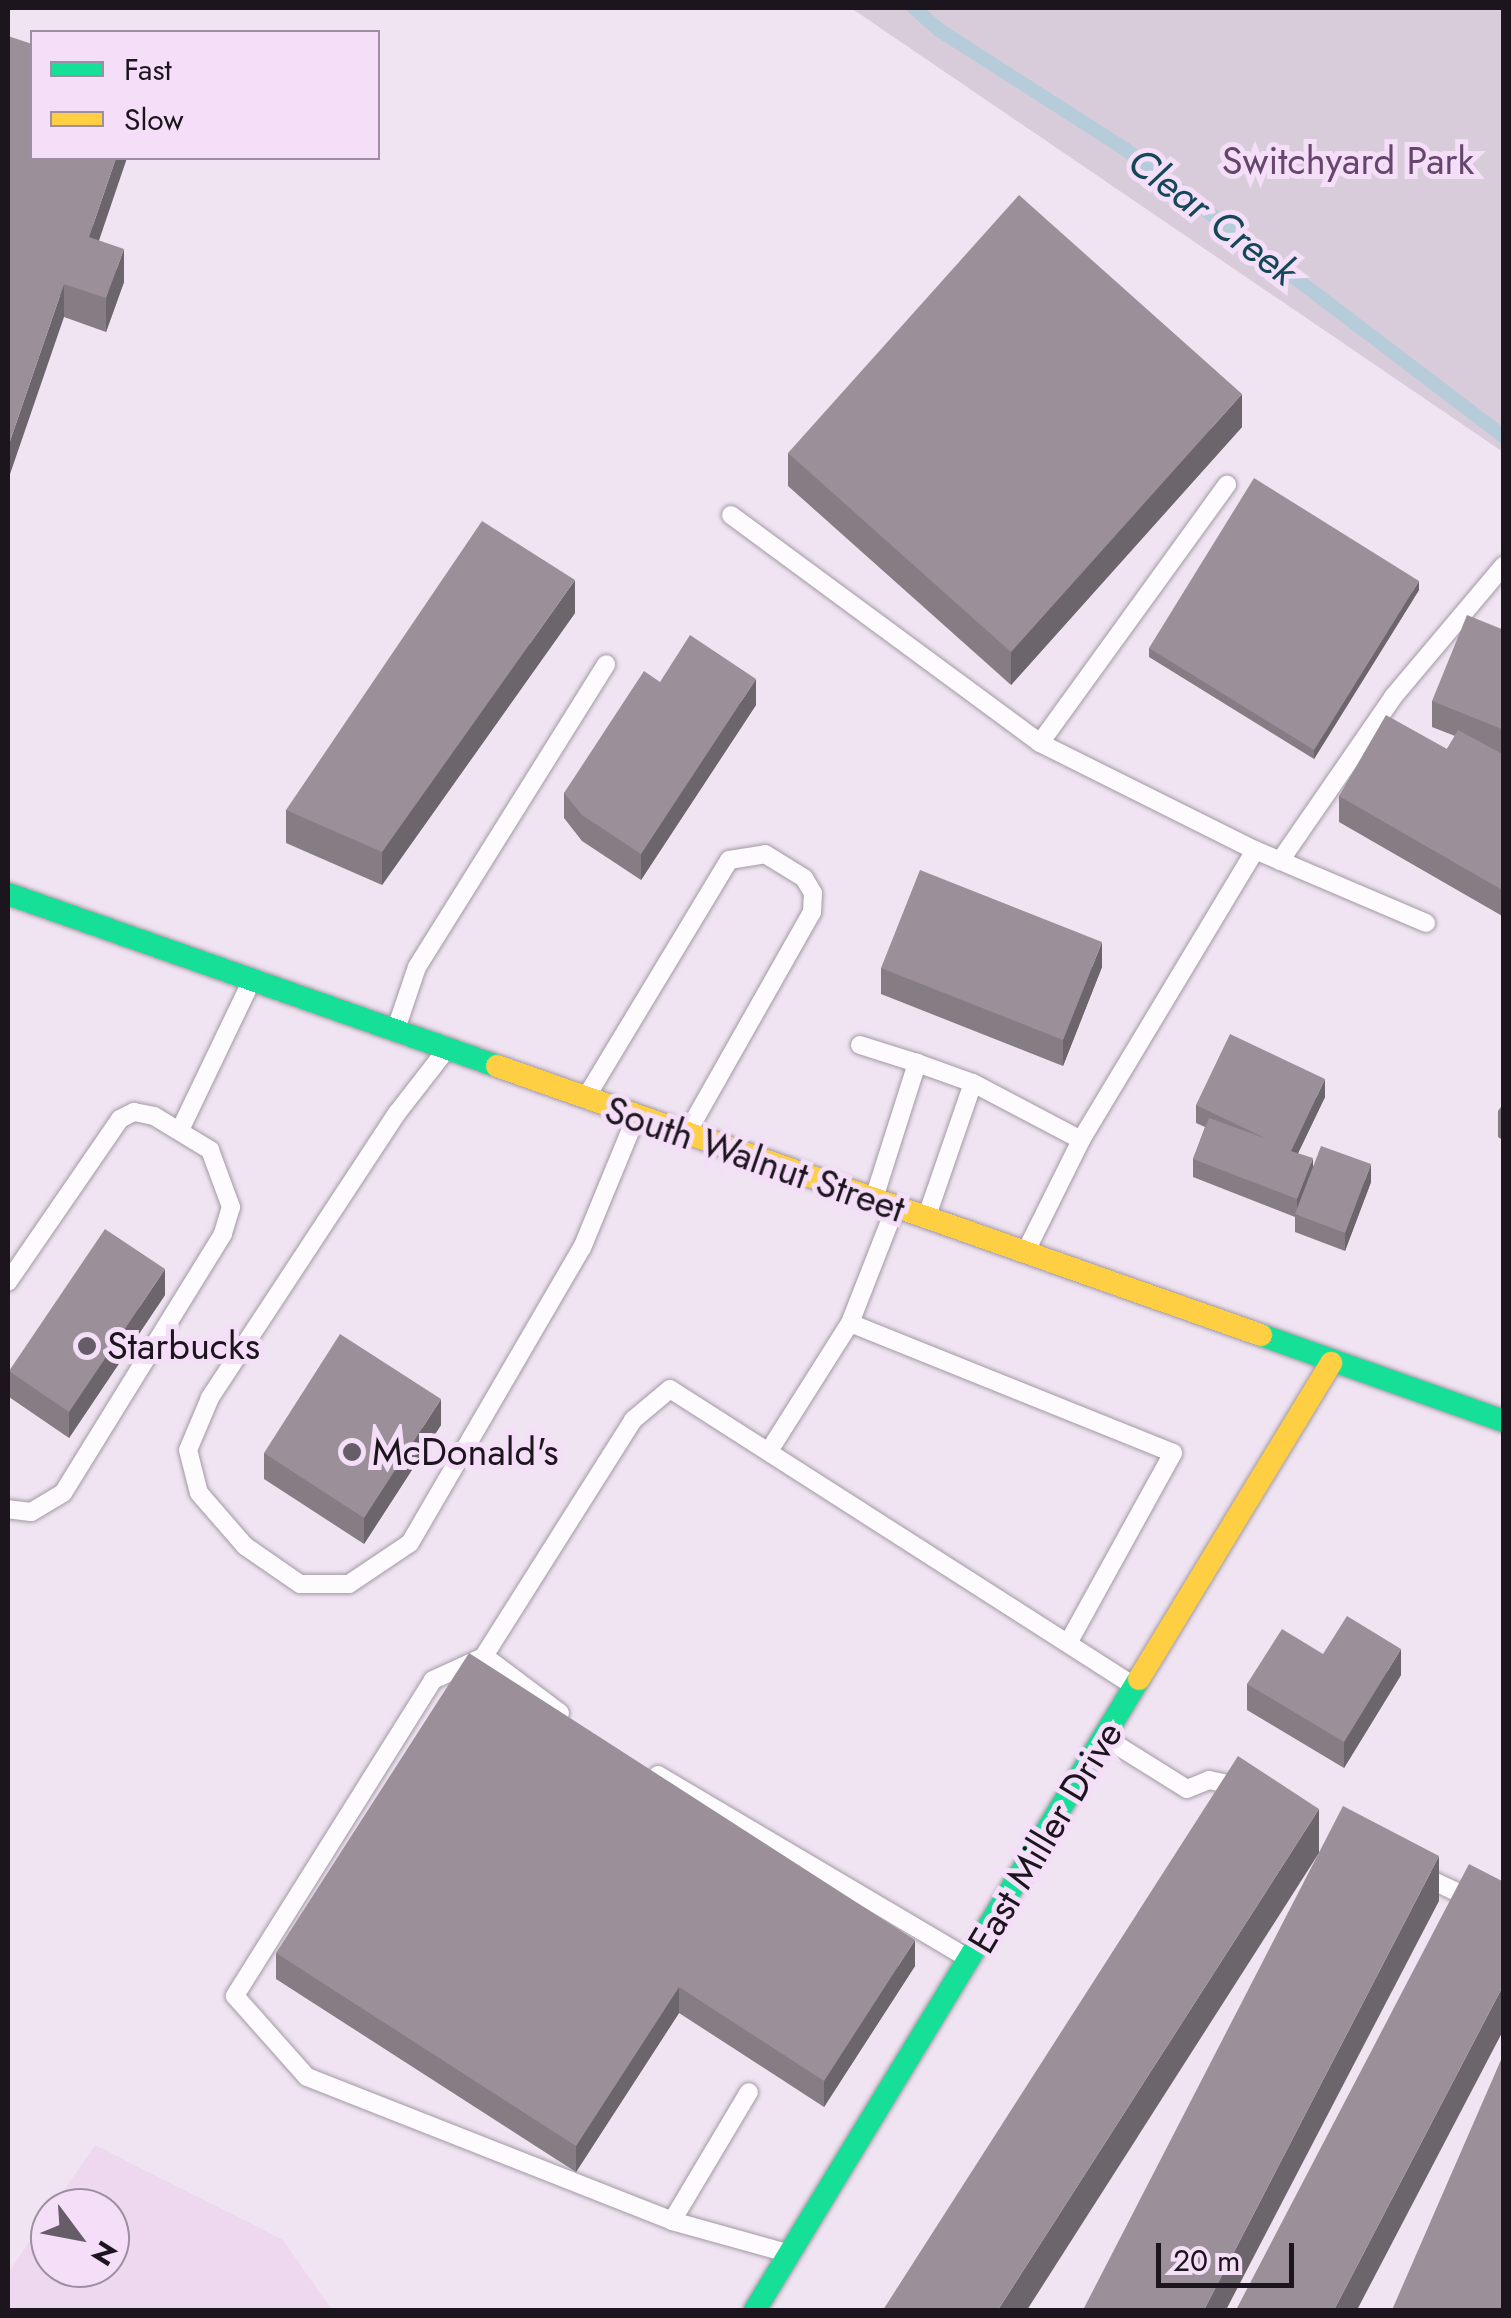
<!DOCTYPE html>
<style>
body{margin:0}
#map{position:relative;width:1511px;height:2318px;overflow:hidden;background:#f0e4f2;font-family:Jost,sans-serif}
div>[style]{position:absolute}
.built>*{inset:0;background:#edd8f0}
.green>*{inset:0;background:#d8cbda}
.stream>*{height:14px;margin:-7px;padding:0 7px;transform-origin:7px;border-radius:7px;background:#b6ccda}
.roads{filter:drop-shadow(0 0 2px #a299a4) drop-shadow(0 0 2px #a299a4)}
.lane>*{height:18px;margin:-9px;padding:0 9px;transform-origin:9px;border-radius:9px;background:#fdfbfd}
.fast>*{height:22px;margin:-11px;padding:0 11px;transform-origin:11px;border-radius:11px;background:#16e098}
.slow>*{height:22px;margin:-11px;padding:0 11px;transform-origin:11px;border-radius:11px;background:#ffcf43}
.wall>*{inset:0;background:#857c84}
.shaded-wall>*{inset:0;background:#6c656c}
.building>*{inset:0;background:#9b909a}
.dots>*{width:28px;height:28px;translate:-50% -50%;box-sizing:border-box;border:5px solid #f4def8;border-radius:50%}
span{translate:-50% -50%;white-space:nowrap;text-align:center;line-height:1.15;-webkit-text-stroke:10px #f4def8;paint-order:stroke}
.park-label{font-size:38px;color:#67466d}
.street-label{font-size:38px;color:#1d151e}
.poi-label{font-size:38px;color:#1d151e}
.left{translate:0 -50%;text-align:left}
.water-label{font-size:40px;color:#144757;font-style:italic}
.frame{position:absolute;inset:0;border:10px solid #1d151e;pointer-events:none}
.legend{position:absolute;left:30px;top:30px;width:350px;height:130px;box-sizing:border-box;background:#f4def8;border:2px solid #9e8ea1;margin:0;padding:12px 18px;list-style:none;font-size:30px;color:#1d151e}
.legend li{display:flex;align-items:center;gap:20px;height:50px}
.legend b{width:50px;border:2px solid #9e8ea1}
.north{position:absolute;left:30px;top:2188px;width:100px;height:100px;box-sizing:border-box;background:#f4def8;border:2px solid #9e8ea1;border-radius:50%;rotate:122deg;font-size:28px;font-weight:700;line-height:40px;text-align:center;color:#1d151e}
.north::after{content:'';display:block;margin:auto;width:35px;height:45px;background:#675d68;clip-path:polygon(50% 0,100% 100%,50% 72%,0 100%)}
.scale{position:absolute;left:1156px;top:2243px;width:138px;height:45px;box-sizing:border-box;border:5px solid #1d151e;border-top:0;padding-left:12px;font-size:30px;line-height:35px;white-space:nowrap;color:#1d151e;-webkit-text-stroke:8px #f4def8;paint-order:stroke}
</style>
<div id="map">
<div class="built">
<div style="clip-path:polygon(95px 2145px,283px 2240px,332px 2310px,8px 2310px,8px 2273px,50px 2211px,50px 2268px,110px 2268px,110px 2208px,52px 2208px)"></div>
</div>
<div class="green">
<div style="clip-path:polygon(851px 8px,1503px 8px,1503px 452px)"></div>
</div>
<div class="stream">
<div style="left:914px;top:8px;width:33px;rotate:41deg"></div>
<div style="left:939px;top:30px;width:221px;rotate:32.6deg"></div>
<div style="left:1125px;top:149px;width:476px;rotate:37.2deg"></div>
</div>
<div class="roads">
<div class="lane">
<div style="left:731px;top:515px;width:384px;rotate:36.4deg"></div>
<div style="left:1040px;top:743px;width:240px;rotate:26.5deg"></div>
<div style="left:1040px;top:743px;width:319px;rotate:-54.1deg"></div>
<div style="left:1280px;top:861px;width:199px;rotate:-55.4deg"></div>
<div style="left:1393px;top:697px;width:172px;rotate:-49.9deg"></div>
<div style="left:397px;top:1026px;width:62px;rotate:-71.3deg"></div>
<div style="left:417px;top:967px;width:357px;rotate:-58deg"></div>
<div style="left:860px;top:1045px;width:60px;rotate:17.5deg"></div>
<div style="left:443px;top:1054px;width:75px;rotate:127.9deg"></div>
<div style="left:397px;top:1113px;width:341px;rotate:123.3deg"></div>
<div style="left:210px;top:1398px;width:56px;rotate:112.9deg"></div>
<div style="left:188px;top:1450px;width:44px;rotate:75.7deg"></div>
<div style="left:199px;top:1493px;width:70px;rotate:49deg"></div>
<div style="left:245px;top:1546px;width:67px;rotate:34.6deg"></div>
<div style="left:300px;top:1584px;width:49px"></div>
<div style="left:349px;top:1584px;width:73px;rotate:-33.9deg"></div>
<div style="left:410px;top:1543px;width:341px;rotate:-59.8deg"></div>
<div style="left:582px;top:1248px;width:136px;rotate:-67.6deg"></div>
<div style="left:588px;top:1094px;width:273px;rotate:-58.9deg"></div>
<div style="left:729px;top:860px;width:36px;rotate:-9deg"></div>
<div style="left:765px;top:854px;width:46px;rotate:31.6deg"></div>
<div style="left:804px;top:878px;width:17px;rotate:59deg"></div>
<div style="left:813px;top:893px;width:19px;rotate:93deg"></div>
<div style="left:812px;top:912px;width:246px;rotate:119.5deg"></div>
<div style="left:181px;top:1128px;width:157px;rotate:-64.4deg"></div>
<div style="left:875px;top:1195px;width:139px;rotate:-72.3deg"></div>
<div style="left:917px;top:1063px;width:59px;rotate:19.7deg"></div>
<div style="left:973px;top:1083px;width:122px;rotate:27.8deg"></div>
<div style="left:929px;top:1210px;width:134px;rotate:-70.9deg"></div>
<div style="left:1027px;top:1249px;width:122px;rotate:-63.6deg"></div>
<div style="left:1081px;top:1140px;width:338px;rotate:-59deg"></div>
<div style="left:1255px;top:850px;width:186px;rotate:23.1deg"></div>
<div style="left:8px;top:1282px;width:198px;rotate:-55.5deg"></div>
<div style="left:120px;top:1119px;width:16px;rotate:-27deg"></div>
<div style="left:134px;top:1112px;width:20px;rotate:11deg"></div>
<div style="left:154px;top:1116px;width:66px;rotate:31.3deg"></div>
<div style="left:210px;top:1150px;width:61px;rotate:69.8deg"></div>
<div style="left:231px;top:1207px;width:28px;rotate:107deg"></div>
<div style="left:223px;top:1234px;width:304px;rotate:121.7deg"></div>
<div style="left:63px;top:1493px;width:37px;rotate:149deg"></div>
<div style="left:31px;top:1512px;width:23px;rotate:-173deg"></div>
<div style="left:850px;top:1323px;width:348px;rotate:21.9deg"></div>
<div style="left:1173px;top:1453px;width:217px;rotate:118.9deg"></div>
<div style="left:769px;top:1451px;width:151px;rotate:-57.7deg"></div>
<div style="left:850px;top:1323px;width:118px;rotate:-68.6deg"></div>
<div style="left:479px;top:1659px;width:51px;rotate:155.5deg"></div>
<div style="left:433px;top:1680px;width:373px;rotate:122.1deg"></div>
<div style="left:235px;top:1996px;width:108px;rotate:48.4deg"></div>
<div style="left:307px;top:2077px;width:392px;rotate:21.5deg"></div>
<div style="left:672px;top:2221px;width:119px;rotate:15.5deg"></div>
<div style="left:560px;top:1713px;width:95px;rotate:-143.1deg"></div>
<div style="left:484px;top:1656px;width:279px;rotate:-57.7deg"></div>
<div style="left:633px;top:1420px;width:48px;rotate:-40deg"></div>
<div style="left:670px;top:1389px;width:547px;rotate:32.62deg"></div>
<div style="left:1107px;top:1739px;width:94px;rotate:32deg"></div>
<div style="left:1187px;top:1789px;width:24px;rotate:-22deg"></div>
<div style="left:1209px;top:1780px;width:35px;rotate:12deg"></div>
<div style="left:658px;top:1775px;width:359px;rotate:30.6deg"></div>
<div style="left:1418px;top:1874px;width:95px;rotate:24.9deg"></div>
<div style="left:672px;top:2221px;width:150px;rotate:-59.2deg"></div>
</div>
<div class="fast">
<div style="left:8px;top:894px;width:518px;rotate:19.38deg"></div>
<div style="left:1261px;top:1335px;width:258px;rotate:19.5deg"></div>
<div style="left:755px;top:2310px;width:739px;rotate:-58.68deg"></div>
</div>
<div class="slow">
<div style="left:497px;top:1066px;width:810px;rotate:19.4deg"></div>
<div style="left:1139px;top:1679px;width:370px;rotate:-58.7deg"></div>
</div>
</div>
<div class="wall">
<div style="clip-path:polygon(8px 36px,99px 241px,124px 282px,106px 332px,64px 317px)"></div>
<div style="clip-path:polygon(1242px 427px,1011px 685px,788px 486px,788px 453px)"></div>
<div style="clip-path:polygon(1419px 590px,1314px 759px,1149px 657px,1149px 648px)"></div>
<div style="clip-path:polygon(575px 613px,382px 885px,286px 843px,286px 810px)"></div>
<div style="clip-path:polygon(1504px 630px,1504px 917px,1339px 822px,1339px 796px,1447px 749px,1455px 736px,1432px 727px,1432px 701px)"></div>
<div style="clip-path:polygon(660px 682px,756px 705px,641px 880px,582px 841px,564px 818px,564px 793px)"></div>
<div style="clip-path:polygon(1102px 967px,1063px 1066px,881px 994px,881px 968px)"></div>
<div style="clip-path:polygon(1325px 1097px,1298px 1153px,1313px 1166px,1371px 1182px,1345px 1251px,1295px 1232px,1295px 1217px,1193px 1177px,1193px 1159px,1205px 1127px,1196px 1123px,1196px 1105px)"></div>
<div style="clip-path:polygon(1504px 1103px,1504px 1141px,1498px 1137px,1498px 1111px)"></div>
<div style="clip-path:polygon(165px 1295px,69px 1438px,9px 1397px,9px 1371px)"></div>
<div style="clip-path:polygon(441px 1425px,364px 1544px,264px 1479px,264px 1453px)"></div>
<div style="clip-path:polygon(1323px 1654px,1401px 1675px,1344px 1768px,1247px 1710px,1247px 1684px)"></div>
<div style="clip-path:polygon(276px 1953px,915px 1966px,824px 2107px,679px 2013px,576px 2172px,276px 1979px)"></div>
</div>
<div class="shaded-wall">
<div style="clip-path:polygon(116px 158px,127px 158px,89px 270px,89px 237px)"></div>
<div style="clip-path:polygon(124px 249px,124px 282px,106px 332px,106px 298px)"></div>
<div style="clip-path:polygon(64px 284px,64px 317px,8px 480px,8px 447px)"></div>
<div style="clip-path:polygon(1242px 394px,1242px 427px,1011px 685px,1011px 652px)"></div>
<div style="clip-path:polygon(575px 580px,575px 613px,382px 885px,382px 852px)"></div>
<div style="clip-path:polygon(1419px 581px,1419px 590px,1314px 759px,1314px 750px)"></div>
<div style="clip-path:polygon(756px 679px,756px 705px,641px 880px,641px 854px)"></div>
<div style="clip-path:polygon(1102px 942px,1102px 967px,1063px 1066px,1063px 1040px)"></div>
<div style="clip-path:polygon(1325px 1079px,1325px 1097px,1291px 1168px,1291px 1151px)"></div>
<div style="clip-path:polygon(1313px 1158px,1313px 1176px,1297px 1217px,1297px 1199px)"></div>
<div style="clip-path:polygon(1371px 1164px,1371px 1182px,1345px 1251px,1345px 1233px)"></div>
<div style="clip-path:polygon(165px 1269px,165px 1295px,69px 1438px,69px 1412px)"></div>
<div style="clip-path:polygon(441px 1399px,441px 1425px,364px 1544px,364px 1518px)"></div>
<div style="clip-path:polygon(1401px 1649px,1401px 1675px,1344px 1768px,1344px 1742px)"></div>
<div style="clip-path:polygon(1319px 1809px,1319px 1853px,1027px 2310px,998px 2310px)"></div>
<div style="clip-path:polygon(1439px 1856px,1439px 1901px,1226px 2310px,1204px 2310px)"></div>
<div style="clip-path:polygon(915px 1940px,915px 1966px,824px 2107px,824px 2081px)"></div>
<div style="clip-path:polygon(1504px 1984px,1504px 2029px,1357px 2310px,1334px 2310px)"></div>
<div style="clip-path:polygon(679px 1987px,679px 2013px,576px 2172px,576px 2146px)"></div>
</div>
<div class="building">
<div style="clip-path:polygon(8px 36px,32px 44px,32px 158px,116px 158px,89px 237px,124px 249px,106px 298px,64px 284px,8px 447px)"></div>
<div style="clip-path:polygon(1019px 195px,1242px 394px,1011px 652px,788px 453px)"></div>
<div style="clip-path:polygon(1254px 478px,1419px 581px,1314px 750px,1149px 648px)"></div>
<div style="clip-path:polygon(482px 521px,575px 580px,382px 852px,286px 810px)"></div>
<div style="clip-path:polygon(1467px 615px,1504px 630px,1504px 730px,1432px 701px)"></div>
<div style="clip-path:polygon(690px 635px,756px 679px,641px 854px,582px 815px,564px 793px,644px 671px,660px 682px)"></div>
<div style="clip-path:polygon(1386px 715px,1447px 749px,1458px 730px,1504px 755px,1504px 891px,1339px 796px)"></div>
<div style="clip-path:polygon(920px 870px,1102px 942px,1063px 1040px,881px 968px)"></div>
<div style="clip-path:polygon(1230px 1034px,1325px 1079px,1291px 1151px,1313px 1158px,1297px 1199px,1193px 1159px,1209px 1118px,1267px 1139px,1196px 1105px)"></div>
<div style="clip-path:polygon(1321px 1146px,1371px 1164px,1345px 1233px,1295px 1214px)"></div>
<div style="clip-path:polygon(105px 1229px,165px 1269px,69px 1412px,9px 1371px)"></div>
<div style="clip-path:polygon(340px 1334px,441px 1399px,364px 1518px,264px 1453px)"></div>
<div style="clip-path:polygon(1347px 1616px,1401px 1649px,1344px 1742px,1247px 1684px,1282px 1629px,1323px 1654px)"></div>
<div style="clip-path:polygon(469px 1653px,915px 1940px,824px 2081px,679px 1987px,576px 2146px,276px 1953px)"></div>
<div style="clip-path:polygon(1238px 1756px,1319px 1809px,998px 2310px,883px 2310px)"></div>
<div style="clip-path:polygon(1343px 1806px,1439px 1856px,1204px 2310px,1083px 2310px)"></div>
<div style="clip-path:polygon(1469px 1864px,1504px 1882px,1504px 1984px,1334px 2310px,1236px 2310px)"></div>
<div style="clip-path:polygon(1504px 2053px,1504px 2310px,1392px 2310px)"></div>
</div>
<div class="dots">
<div style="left:87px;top:1346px;background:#675d68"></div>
<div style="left:352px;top:1452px;background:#675d68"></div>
</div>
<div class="park-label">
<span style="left:1348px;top:161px">Switchyard Park</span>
</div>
<div class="street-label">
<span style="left:755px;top:1159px;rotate:19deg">South Walnut Street</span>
<span style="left:1045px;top:1837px;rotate:-59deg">East Miller Drive</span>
</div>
<div class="poi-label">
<span class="left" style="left:107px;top:1346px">Starbucks</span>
<span class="left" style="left:372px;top:1452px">McDonald's</span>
</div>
<div class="water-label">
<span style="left:1213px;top:216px;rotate:37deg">Clear Creek</span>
</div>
<div class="frame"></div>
<ul class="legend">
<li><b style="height:12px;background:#16e098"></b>Fast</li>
<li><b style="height:12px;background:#ffcf43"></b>Slow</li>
</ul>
<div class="north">N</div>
<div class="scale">20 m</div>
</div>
